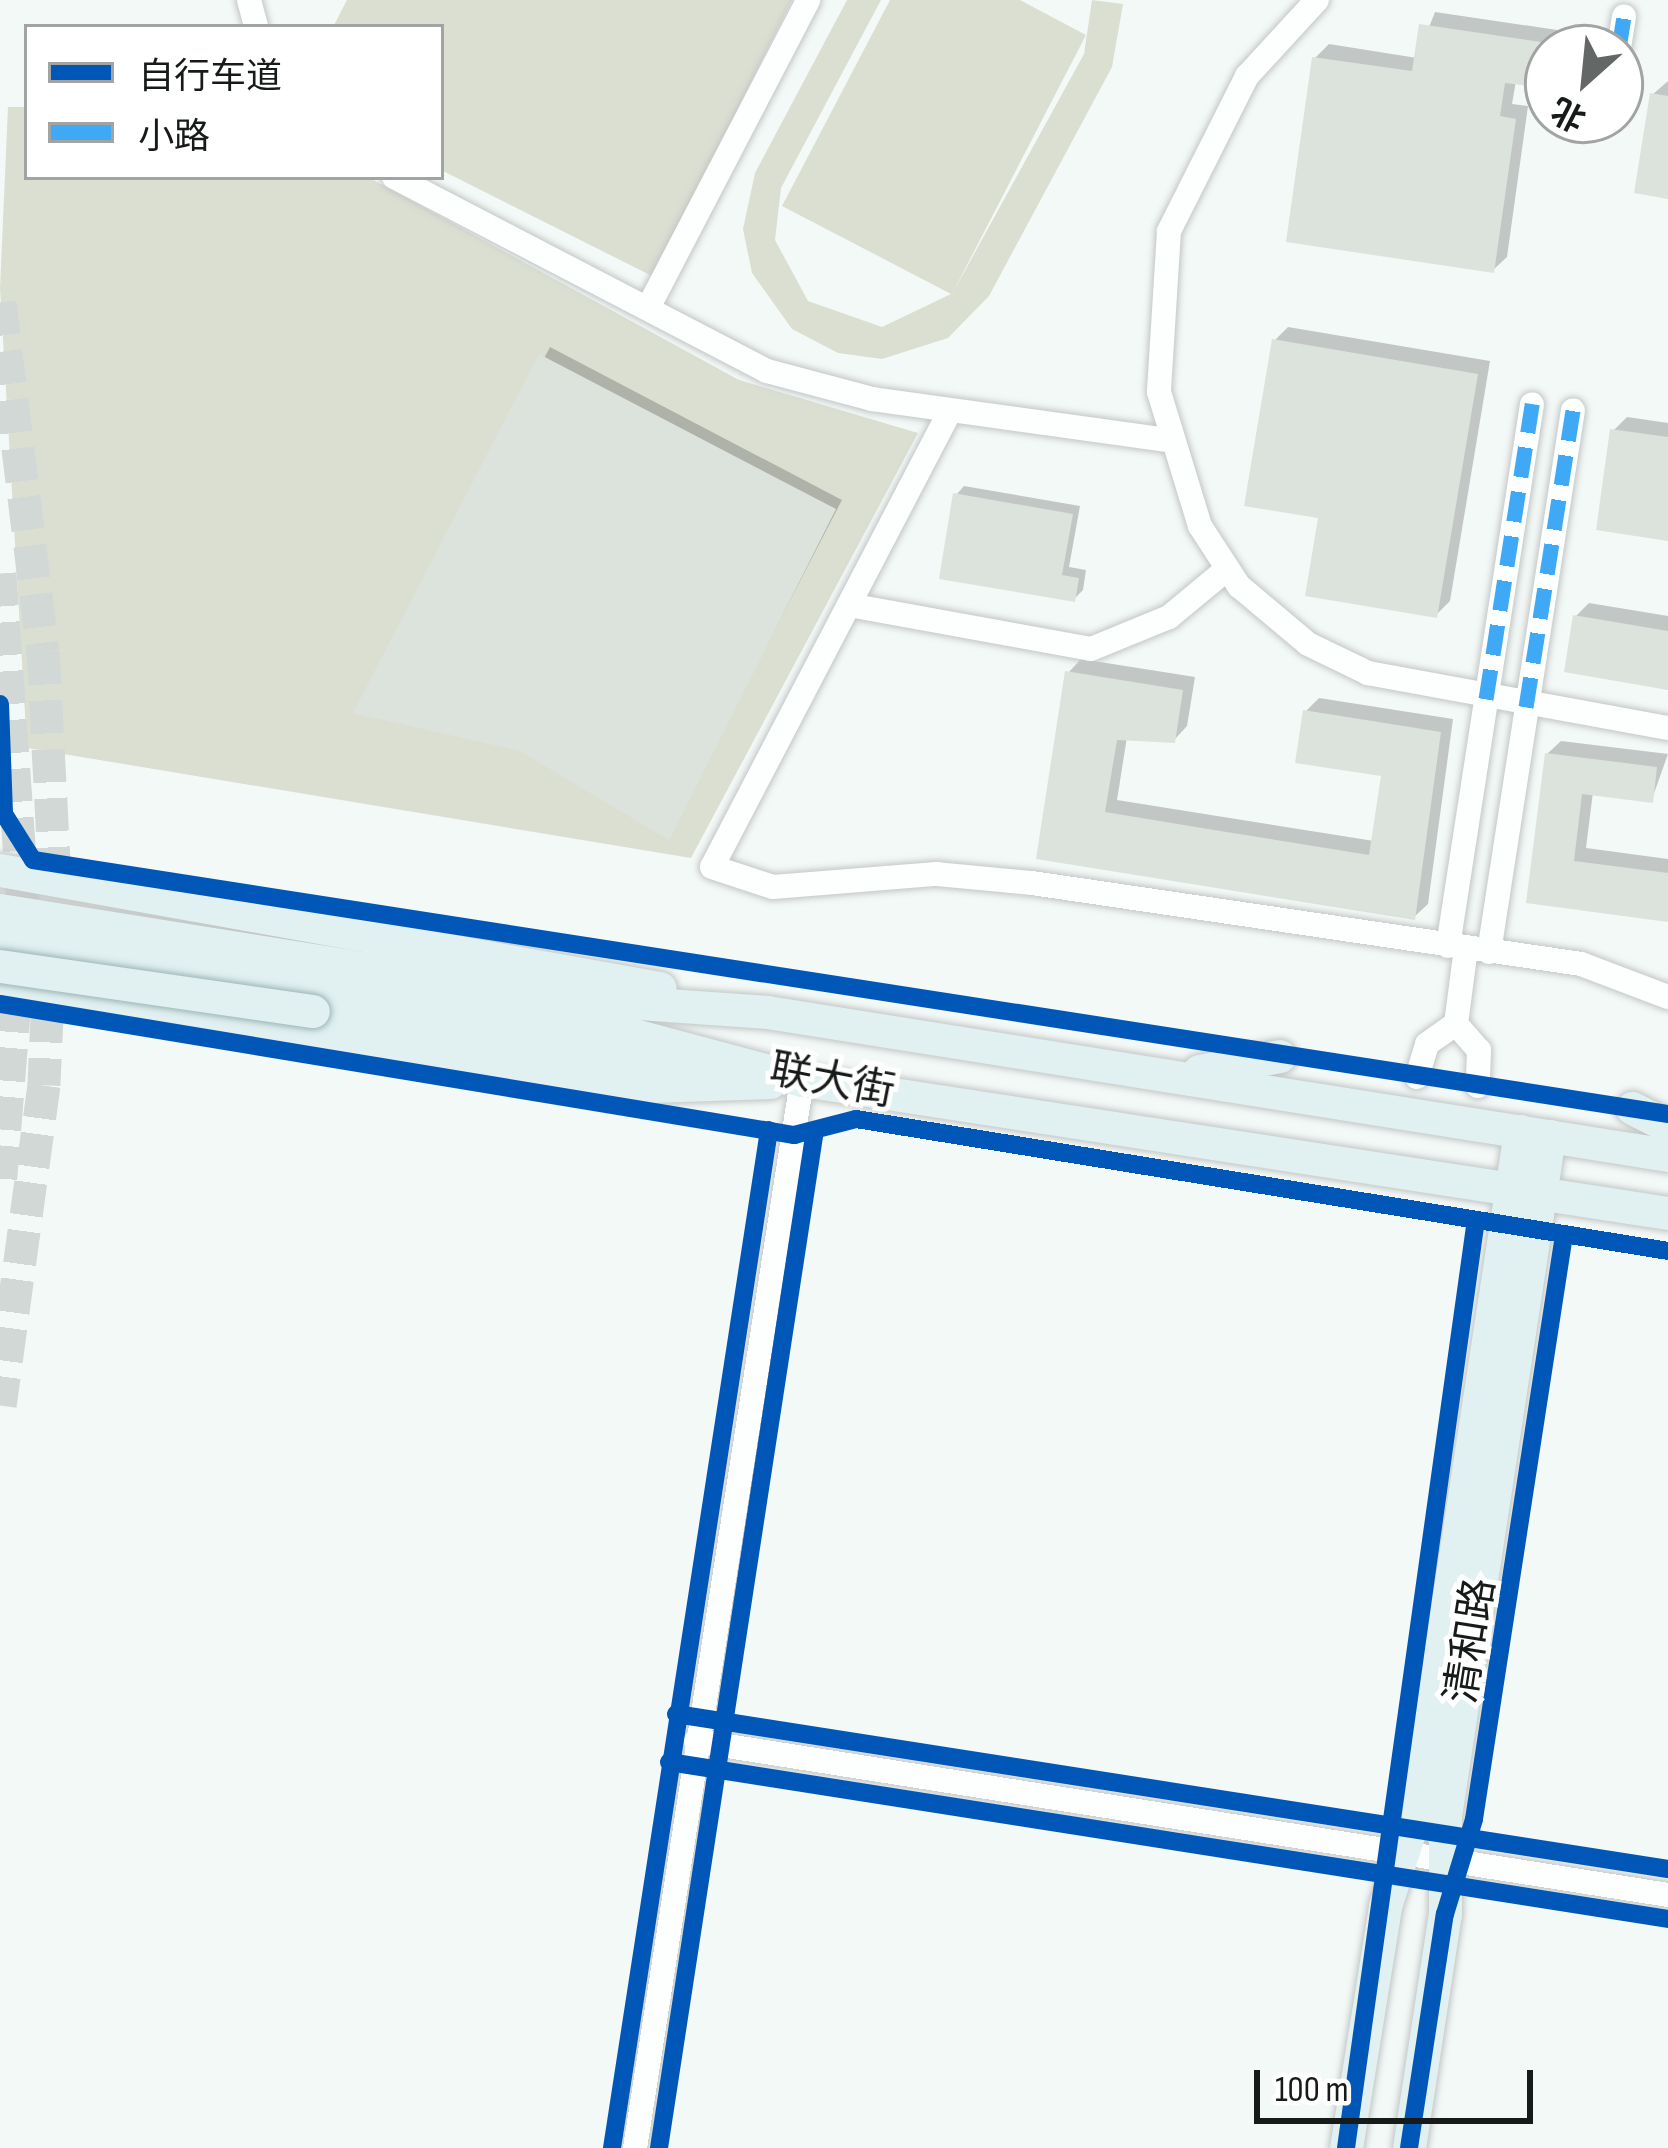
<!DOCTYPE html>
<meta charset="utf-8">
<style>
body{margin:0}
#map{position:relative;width:1668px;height:2148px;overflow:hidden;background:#f3f9f7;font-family:"Sofia Sans Condensed","Noto Sans SC",sans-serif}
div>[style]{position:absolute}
.green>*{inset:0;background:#dbdfd2}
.shadow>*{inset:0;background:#0003}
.building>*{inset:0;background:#dce3dc}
.major-tunnel>*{height:33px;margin-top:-16.5px;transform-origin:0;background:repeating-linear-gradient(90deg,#d2d8d6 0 33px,transparent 0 49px)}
.roads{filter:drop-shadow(0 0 3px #c3c7c6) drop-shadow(0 0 3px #c3c7c6)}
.minor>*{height:24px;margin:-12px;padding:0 12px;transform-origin:12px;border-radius:12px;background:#fdfefe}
.major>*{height:33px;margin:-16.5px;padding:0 16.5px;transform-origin:16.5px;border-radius:16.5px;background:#e1f0f0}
.bridges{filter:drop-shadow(0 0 3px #9db6b7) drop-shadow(0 0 3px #9db6b7)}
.major-bridge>*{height:33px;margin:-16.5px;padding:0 16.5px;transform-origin:16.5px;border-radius:16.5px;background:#e1f0f0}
.quiet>*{height:15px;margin-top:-7.5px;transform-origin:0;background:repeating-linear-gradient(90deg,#3fa9f5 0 30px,transparent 0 45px)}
.cycleway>*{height:18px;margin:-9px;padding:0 9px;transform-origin:9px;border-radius:9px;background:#0057b8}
span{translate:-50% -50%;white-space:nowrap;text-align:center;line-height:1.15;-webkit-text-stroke:10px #fff;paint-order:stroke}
.street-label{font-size:42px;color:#161a19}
.legend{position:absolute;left:24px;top:24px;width:420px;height:156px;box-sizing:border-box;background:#fff;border:3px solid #a2a3a3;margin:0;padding:15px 21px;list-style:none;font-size:36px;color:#161a19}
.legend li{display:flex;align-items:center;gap:24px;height:60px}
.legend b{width:60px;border:3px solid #a2a3a3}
.north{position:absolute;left:1524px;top:24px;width:120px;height:120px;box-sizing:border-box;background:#fff;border:3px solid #a2a3a3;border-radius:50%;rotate:207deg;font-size:33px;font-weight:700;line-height:48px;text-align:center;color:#161a19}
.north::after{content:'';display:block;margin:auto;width:42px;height:54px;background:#636867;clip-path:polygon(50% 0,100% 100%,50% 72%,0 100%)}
.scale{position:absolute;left:1254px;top:2070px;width:279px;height:54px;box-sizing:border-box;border:6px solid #161a19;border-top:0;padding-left:15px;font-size:36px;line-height:42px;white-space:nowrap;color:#161a19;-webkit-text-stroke:9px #fff;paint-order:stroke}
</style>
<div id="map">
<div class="green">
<div style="clip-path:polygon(347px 0,792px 0,654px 277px,441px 170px,441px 27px,333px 27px)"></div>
<div style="clip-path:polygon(847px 0,881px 0,781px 188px,775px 240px,808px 301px,882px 327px,951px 294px,782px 206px,890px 0,1020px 0,1086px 35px,952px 294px,1084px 54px,1092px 0,1123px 4px,1112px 67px,989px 296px,948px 338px,882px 359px,838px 353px,792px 329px,752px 273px,743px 229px,755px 173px)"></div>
<div style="clip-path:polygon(8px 107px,27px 107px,27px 177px,368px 177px,739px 380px,918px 433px,691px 858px,27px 748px,0 288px)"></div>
</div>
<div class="shadow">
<div style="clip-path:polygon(1435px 12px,1564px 31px,1561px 48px,1548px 48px,1548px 82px,1516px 81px,1512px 104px,1528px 106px,1507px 257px,1493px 270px,1315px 58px,1329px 44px,1417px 58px)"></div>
<div style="clip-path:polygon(1668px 81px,1668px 196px,1652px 95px)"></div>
<div style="clip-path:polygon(1288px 327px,1490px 361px,1450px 601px,1436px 615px,1322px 516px,1275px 340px)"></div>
<div style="clip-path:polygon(550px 347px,842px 500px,668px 836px,521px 748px,358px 711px)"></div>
<div style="clip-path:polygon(1627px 417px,1668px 423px,1668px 538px,1613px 431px)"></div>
<div style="clip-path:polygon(964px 486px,1080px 506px,1069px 567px,1086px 570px,1083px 590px,1074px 599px,956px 495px)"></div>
<div style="clip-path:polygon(1589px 603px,1668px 616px,1668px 687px,1576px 616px)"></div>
<div style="clip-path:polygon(1081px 659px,1195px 677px,1187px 726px,1174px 740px,1127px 737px,1117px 800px,1374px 841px,1385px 774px,1306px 711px,1319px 698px,1453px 719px,1428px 904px,1414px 917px,1039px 856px,1068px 673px)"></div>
<div style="clip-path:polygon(1561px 741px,1668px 754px,1652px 799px,1593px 792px,1586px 848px,1668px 859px,1668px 918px,1529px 901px,1547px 754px)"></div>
</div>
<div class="building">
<div style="clip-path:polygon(1419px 24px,1548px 43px,1546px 88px,1505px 83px,1500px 116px,1516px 119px,1494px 273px,1286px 242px,1312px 57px,1412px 71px)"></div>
<div style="clip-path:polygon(1650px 93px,1668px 96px,1668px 199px,1634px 193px)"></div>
<div style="clip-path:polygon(1272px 339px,1478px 374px,1437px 618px,1305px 596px,1318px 518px,1244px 506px)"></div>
<div style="clip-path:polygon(539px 354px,836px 509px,669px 840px,520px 751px,353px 713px)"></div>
<div style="clip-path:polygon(1610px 429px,1668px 437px,1668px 541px,1596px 530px)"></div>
<div style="clip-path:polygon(953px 493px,1073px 514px,1062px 575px,1079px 578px,1075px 602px,939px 579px)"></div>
<div style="clip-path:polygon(1573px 615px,1668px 631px,1668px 690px,1564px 672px)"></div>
<div style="clip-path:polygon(1065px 671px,1183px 690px,1175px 743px,1117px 740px,1105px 812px,1214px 830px,1369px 855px,1381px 776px,1295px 763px,1303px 710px,1441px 732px,1415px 920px,1036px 859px)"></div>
<div style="clip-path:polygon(1545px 753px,1657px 767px,1653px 803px,1582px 794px,1574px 861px,1668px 873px,1668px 922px,1526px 903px)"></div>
</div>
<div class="major-tunnel">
<div style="left:0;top:302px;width:352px;rotate:83deg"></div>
<div style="left:43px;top:651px;width:211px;rotate:87deg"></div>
<div style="left:54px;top:862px;width:223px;rotate:92.6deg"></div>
<div style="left:44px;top:1085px;width:323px;rotate:97.8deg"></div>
<div style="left:0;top:573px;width:329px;rotate:86deg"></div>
<div style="left:23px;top:901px;width:284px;rotate:94.6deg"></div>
</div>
<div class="roads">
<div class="minor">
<div style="left:249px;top:0;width:28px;rotate:75deg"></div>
<div style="left:1317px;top:0;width:103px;rotate:132.6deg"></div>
<div style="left:1247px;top:76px;width:174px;rotate:116.7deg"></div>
<div style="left:1169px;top:231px;width:161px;rotate:93.6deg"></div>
<div style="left:1159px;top:392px;width:140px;rotate:73deg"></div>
<div style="left:1200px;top:526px;width:72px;rotate:57deg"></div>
<div style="left:1239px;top:586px;width:90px;rotate:40deg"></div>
<div style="left:1308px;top:644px;width:67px;rotate:25.8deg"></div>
<div style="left:1368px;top:673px;width:305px;rotate:10.4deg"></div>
<div style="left:1619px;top:48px;width:32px;rotate:-81deg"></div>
<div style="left:394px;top:177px;width:420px;rotate:27.5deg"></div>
<div style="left:767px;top:371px;width:109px;rotate:14.9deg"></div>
<div style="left:872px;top:399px;width:299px;rotate:7.9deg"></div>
<div style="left:648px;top:308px;width:347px;rotate:-62.5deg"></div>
<div style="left:950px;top:411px;width:514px;rotate:117.56deg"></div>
<div style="left:712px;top:867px;width:64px;rotate:18.2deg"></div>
<div style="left:773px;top:887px;width:164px;rotate:-4.6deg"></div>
<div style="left:936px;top:874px;width:96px;rotate:5.4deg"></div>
<div style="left:1032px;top:883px;width:555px;rotate:8.39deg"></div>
<div style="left:1581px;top:964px;width:93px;rotate:20.8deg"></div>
<div style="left:849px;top:605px;width:246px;rotate:10.3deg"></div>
<div style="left:1091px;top:649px;width:84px;rotate:-22.3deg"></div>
<div style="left:1169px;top:617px;width:75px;rotate:-39.6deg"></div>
<div style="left:1448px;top:946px;width:548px;rotate:-81.19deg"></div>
<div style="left:1489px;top:952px;width:548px;rotate:-81.19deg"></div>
<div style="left:1456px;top:1024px;width:77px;rotate:-82.5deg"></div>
<div style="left:1456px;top:1024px;width:35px;rotate:49deg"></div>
<div style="left:1479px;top:1050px;width:36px;rotate:92deg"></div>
<div style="left:1417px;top:1077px;width:34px;rotate:-73deg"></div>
<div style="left:1427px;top:1044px;width:35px;rotate:-35deg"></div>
<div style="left:696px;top:1741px;width:984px;rotate:9deg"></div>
<div style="left:635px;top:2148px;width:1081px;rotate:-81.11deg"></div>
</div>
<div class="major">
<div style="left:0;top:870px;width:670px;rotate:10.14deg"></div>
<div style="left:0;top:910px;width:546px;rotate:9.07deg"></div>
<div style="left:539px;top:996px;width:229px;rotate:4deg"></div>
<div style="left:767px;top:1012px;width:912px;rotate:9.02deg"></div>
<div style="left:0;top:934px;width:642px;rotate:9.05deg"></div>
<div style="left:634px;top:1035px;width:174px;rotate:15deg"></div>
<div style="left:802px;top:1080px;width:876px;rotate:8.73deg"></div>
<div style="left:0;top:982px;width:632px;rotate:9.57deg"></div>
<div style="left:623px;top:1087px;width:147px;rotate:-1.9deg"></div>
<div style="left:313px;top:1011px;width:376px;rotate:8.7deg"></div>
<div style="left:1199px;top:1071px;width:82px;rotate:-10.5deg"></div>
<div style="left:1632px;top:1108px;width:40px;rotate:26.6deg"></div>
<div style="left:1346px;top:2148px;width:245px;rotate:-80.8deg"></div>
<div style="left:1385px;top:1906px;width:100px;rotate:-71.9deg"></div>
<div style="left:1416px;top:1811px;width:688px;rotate:-81.3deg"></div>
<div style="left:1409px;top:2148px;width:237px;rotate:-81.3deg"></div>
<div style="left:1445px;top:1914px;width:98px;rotate:-90deg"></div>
<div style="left:1445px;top:1816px;width:688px;rotate:-81.3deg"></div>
</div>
</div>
<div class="bridges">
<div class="major-bridge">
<div style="left:0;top:966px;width:316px;rotate:8.2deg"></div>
</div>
</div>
<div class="quiet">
<div style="left:1619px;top:48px;width:32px;rotate:-81deg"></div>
<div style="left:1486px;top:699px;width:299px;rotate:-81.1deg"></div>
<div style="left:1526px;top:707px;width:301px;rotate:-81deg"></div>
</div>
<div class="cycleway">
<div style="left:0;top:704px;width:110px;rotate:87.9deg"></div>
<div style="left:4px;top:814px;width:54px;rotate:57.8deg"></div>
<div style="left:33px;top:860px;width:1655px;rotate:8.83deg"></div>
<div style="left:0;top:1004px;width:805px;rotate:9.37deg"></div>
<div style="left:794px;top:1135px;width:64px;rotate:-14.5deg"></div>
<div style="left:856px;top:1119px;width:823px;rotate:9.23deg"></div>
<div style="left:676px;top:1714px;width:1004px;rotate:8.88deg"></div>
<div style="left:669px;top:1762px;width:1011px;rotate:8.93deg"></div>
<div style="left:612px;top:2148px;width:1030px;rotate:-81.23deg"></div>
<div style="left:659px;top:2148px;width:1024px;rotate:-81.29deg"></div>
<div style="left:1346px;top:2148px;width:937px;rotate:-82.03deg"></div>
<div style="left:1409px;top:2148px;width:237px;rotate:-81.3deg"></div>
<div style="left:1445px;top:1914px;width:99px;rotate:-73deg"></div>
<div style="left:1474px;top:1819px;width:591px;rotate:-81.24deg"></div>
</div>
<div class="street-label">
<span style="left:832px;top:1082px;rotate:11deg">联大街</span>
<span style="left:1472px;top:1641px;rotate:-81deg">清和路</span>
</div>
<ul class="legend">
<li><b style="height:15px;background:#0057b8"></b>自行车道</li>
<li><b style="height:15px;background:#3fa9f5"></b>小路</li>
</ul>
<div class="north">北</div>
<div class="scale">100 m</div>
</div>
